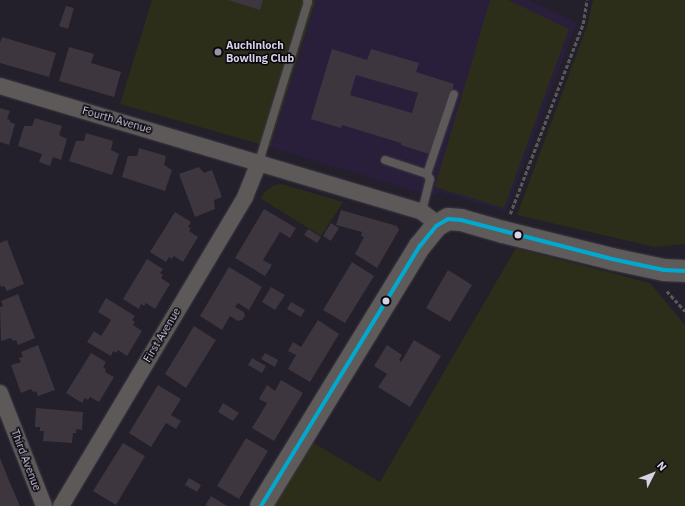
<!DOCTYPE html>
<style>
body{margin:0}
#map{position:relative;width:685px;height:506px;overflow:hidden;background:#231f2b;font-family:"IBM Plex Sans",sans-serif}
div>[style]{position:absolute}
.built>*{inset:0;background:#291f3b}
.green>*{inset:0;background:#2c2e1a}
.building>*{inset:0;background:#3d363e}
.path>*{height:2.5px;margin-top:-1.25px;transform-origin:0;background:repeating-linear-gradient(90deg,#5a585b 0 4px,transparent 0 6px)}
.roads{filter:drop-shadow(0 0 1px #3d3944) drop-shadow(0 0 1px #3d3944)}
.lane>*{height:8px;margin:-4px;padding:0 4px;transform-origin:4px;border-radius:4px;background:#5c5958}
.street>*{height:16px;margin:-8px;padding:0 8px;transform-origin:8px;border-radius:8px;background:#5c5958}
.secondary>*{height:22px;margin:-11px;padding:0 11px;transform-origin:11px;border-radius:11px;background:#5f5b5b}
.bus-1>*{height:4px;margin:-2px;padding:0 2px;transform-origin:2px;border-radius:2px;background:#00a9ce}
.dots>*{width:11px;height:11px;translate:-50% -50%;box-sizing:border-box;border:2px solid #0a0610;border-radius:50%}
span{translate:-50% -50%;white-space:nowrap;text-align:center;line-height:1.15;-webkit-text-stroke:3px #0a0610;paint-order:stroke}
.poi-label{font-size:11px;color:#d8d3e4;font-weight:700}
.left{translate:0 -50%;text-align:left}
.street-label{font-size:11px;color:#d8d3e4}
.north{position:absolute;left:633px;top:454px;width:40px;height:40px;-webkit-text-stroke:3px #0a0610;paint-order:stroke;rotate:48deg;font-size:11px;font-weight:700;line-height:16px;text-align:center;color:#d8d3e4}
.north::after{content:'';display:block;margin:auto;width:14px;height:18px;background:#d8d3e4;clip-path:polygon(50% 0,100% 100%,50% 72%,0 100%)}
</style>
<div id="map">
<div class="built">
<div style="clip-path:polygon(316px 0,528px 0,577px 22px,506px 212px,440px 192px,431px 196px,270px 147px)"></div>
</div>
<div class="green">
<div style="clip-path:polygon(152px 0,316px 0,270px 147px,120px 104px)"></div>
<div style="clip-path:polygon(490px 0,508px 0,569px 29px,504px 208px,435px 187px)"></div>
<div style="clip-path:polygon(593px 0,685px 0,685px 244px,655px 247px,517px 215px,587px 26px)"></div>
<div style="clip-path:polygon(282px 184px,343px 202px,321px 236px,260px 198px,267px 190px,275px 185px)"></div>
<div style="clip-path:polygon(516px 248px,650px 283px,685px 325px,685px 506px,274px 506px,312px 442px,380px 482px)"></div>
</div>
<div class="building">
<div style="clip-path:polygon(228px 0,263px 0,260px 10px)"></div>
<div style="clip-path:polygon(66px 6px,74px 8px,68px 29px,59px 26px)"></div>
<div style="clip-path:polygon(2px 37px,56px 53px,49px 77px,0 63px,0 43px)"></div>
<div style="clip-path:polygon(69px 47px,94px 54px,91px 63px,121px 72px,114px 97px,59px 81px)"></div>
<div style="clip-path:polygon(evenodd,332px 49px,367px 60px,371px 49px,419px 63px,416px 72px,454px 84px,432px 155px,401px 145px,401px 143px,342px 125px,341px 128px,311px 119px,332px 49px,356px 75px,418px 93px,412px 113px,350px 95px,356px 75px)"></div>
<div style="clip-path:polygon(0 108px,10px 111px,7px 119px,10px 120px,10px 122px,15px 124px,9px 145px,0 142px)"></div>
<div style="clip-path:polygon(35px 118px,62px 126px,59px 135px,67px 139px,61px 160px,53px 157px,50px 166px,39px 162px,42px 154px,18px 146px,24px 126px,32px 126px)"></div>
<div style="clip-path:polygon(86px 133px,113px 141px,111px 150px,119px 154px,112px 175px,69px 161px,76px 141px,84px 141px)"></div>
<div style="clip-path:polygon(139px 148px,166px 156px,164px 165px,172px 170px,165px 191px,122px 177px,128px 156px,137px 156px)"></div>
<div style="clip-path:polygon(199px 167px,204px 173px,212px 170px,222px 197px,214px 200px,215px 209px,195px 217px,179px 174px)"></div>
<div style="clip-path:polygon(264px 209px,296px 228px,290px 238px,280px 232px,263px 260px,272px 265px,265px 276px,235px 258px)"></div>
<div style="clip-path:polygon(341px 210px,397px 226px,399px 230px,377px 268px,355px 254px,364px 237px,361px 236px,362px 232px,336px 225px)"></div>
<div style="clip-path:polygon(175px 212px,191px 222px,188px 227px,191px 228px,189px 231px,198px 237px,183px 262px,174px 256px,172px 259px,169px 257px,166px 262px,150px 252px)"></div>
<div style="clip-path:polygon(331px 223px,339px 228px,331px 241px,323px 236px)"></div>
<div style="clip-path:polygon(308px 229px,321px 237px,317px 243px,304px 235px)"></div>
<div style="clip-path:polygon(7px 240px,24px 284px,7px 291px,4px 286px,1px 287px,0 284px,0 243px)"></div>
<div style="clip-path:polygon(147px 259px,163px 269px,160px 273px,163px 275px,161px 278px,170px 284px,155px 309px,146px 303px,144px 306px,141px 304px,139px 309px,123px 299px)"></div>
<div style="clip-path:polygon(352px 262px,374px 276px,345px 323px,323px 310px)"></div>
<div style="clip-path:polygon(229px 267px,262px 287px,249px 310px,238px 303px,235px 307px,244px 312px,245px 316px,242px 320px,238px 321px,230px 316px,222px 330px,200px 316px)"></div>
<div style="clip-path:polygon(448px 270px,472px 285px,450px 322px,426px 308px)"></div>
<div style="clip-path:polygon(271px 287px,285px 295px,275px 310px,262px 302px)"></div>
<div style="clip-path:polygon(18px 294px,35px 338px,18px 345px,16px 340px,13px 341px,11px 338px,1px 341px,0 307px,3px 306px,1px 301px)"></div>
<div style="clip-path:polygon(106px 298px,135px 316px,132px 320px,135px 322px,133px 325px,142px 331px,127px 356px,118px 350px,116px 353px,113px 351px,111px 356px,87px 342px,94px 331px,101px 336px,111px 320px,98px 312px)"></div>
<div style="clip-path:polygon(291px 302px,305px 310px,301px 317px,287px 309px)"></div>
<div style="clip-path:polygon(318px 320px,339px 334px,310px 382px,288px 369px,296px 355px,288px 351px,293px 342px,301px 347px)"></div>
<div style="clip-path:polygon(194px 326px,216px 340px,186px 388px,165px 374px)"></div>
<div style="clip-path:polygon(414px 340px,441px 356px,410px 407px,378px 387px,387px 374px,374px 366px,387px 345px,402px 355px,399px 360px,401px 362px)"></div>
<div style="clip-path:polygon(38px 345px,55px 390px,38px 396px,36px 391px,33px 392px,31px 389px,21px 393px,11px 365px,21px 362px,19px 358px,23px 357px,21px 352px)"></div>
<div style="clip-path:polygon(91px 353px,106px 362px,103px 367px,106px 369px,105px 372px,114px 377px,99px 402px,90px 397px,88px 400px,85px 398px,82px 403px,66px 393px)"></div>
<div style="clip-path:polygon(265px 353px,278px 360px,275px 367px,261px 359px)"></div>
<div style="clip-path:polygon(252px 358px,266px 366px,262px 373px,248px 365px)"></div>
<div style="clip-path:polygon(281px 380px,303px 393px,274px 441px,252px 428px,267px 403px,259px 399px,267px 385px,275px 391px)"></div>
<div style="clip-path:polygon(158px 385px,181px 399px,171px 415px,181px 421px,176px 429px,166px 423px,151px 447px,129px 433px)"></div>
<div style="clip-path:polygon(223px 403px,239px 413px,233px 421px,218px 412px)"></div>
<div style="clip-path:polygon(36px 408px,83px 412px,82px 430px,76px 429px,76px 433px,73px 433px,72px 443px,43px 441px,44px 431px,40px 431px,40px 427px,35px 427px)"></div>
<div style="clip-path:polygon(246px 438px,268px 451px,239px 499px,217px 486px)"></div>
<div style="clip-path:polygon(123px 443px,145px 456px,116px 505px,93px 491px)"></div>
<div style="clip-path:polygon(0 458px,10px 483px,20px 506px,0 506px)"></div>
<div style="clip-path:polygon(189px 478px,201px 485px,197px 492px,185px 485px)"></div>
<div style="clip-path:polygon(211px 496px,227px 506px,205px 506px)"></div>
</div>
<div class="path">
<div style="left:510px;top:214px;width:204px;rotate:-69deg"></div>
<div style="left:583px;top:24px;width:24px;rotate:-81deg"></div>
<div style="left:667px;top:291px;width:27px;rotate:48deg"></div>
</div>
<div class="roads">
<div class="lane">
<div style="left:385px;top:160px;width:44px;rotate:18.4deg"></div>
<div style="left:427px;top:174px;width:6px;rotate:59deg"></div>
<div style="left:430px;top:179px;width:34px;rotate:104deg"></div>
<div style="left:259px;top:162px;width:167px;rotate:-73deg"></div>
<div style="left:308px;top:2px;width:2px;rotate:-117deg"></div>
<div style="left:427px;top:174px;width:84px;rotate:-71.4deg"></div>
</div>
<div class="street">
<div style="left:0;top:86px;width:440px;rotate:16.6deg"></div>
<div style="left:422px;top:212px;width:10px;rotate:37deg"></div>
<div style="left:430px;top:218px;width:10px;rotate:53deg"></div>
<div style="left:0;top:393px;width:121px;rotate:68.7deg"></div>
<div style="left:61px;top:506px;width:360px;rotate:-59.2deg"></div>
<div style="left:245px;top:197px;width:38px;rotate:-68deg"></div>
</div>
<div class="secondary">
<div style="left:261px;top:506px;width:305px;rotate:-58.6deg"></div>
<div style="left:420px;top:246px;width:26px;rotate:-51deg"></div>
<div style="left:436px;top:226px;width:14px;rotate:-30deg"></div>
<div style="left:448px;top:219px;width:13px;rotate:4deg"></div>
<div style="left:461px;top:220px;width:44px;rotate:15.9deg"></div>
<div style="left:503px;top:232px;width:112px;rotate:13.9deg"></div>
<div style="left:612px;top:259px;width:53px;rotate:11.9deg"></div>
<div style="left:664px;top:270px;width:21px;rotate:3deg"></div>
</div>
</div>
<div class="bus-1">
<div style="left:261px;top:506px;width:305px;rotate:-58.6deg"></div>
<div style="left:420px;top:246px;width:26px;rotate:-51deg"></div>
<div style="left:436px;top:226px;width:14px;rotate:-30deg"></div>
<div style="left:448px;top:219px;width:13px;rotate:4deg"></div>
<div style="left:461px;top:220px;width:156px;rotate:14.5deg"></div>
<div style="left:612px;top:259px;width:53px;rotate:11.9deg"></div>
<div style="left:664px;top:270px;width:21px;rotate:3deg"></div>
</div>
<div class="dots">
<div style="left:218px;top:52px;background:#9994a3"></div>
<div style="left:518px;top:235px;background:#d8d3e4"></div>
<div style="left:386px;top:301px;background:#d8d3e4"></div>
</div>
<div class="poi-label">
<span class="left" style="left:226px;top:52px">Auchinloch<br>Bowling Club</span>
</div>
<div class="street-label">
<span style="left:117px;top:120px;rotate:16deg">Fourth Avenue</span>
<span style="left:162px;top:335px;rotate:-59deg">First Avenue</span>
<span style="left:26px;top:460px;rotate:69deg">Third Avenue</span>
</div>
<div class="north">N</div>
</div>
